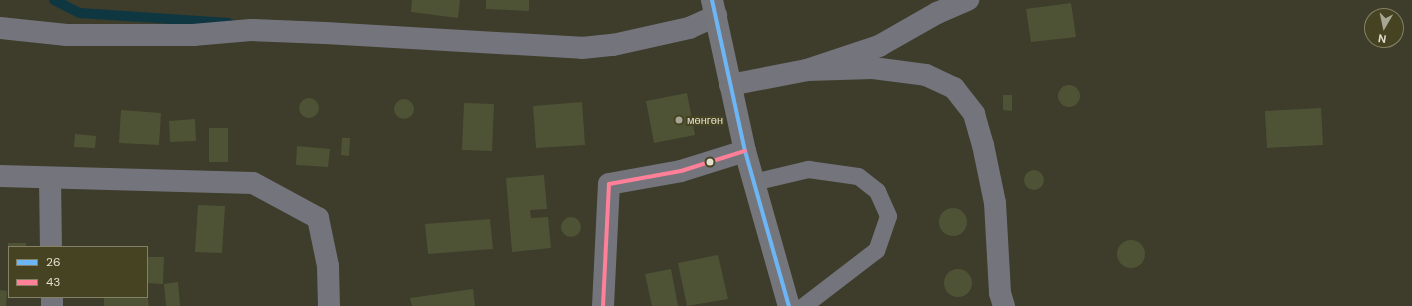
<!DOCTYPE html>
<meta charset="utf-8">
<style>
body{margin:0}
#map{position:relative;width:1412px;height:306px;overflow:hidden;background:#3e3c2a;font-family:"DM Sans",sans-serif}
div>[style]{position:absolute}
.stream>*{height:10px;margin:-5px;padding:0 5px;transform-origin:5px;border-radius:5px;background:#0f3742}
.building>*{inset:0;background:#4f5336}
.round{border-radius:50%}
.service>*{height:17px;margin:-8.5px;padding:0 8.5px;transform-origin:8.5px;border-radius:8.5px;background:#74747d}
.minor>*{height:22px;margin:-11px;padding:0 11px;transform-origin:11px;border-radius:11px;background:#74747d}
.secondary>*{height:22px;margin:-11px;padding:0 11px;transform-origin:11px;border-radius:11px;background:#75757c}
.bus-1>*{height:4px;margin:-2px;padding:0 2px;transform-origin:2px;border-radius:2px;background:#6db6f5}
.bus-2>*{height:4px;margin:-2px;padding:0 2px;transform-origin:2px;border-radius:2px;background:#ff8098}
.dots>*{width:11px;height:11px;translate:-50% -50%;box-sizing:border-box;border:2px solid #464322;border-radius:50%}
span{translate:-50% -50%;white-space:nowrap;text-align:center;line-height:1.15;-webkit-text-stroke:4px #464322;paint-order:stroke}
.poi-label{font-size:11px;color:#e0decc}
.left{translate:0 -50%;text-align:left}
.legend{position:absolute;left:8px;top:246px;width:140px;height:52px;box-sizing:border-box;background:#464322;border:1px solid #848166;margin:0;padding:5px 7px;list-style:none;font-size:12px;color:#e0decc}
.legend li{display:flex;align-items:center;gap:8px;height:20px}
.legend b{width:20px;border:1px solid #848166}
.north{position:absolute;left:1364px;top:8px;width:40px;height:40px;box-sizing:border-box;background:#464322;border:1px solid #848166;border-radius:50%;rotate:189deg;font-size:11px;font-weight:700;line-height:16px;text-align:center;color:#e0decc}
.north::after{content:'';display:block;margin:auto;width:14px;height:18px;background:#a7a593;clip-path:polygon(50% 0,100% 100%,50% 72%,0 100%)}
</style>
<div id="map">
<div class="stream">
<div style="left:54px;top:0;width:29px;rotate:27deg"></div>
<div style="left:80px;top:13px;width:149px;rotate:3.8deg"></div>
</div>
<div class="building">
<div style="clip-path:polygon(412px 0,460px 0,458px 18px,411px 12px)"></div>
<div style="clip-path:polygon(486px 0,529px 0,529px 11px,486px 9px)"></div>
<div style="clip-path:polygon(1071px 3px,1076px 37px,1031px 42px,1026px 9px)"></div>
<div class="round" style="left:1058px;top:85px;width:22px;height:22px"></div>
<div style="clip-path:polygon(687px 93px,695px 135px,654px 143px,646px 101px)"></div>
<div style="clip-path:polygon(1003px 95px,1012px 95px,1012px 111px,1003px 110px)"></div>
<div class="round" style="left:299px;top:98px;width:20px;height:20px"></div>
<div class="round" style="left:394px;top:99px;width:20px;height:20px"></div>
<div style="clip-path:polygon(582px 102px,585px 145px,536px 148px,533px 106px)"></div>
<div style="clip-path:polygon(464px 103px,494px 104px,492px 151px,462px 150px)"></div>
<div style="clip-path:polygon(1321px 108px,1323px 145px,1267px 148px,1265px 111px)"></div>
<div style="clip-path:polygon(121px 110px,161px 113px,159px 145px,119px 143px)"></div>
<div style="clip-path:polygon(195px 119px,196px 141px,170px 142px,169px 121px)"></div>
<div style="clip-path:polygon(209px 128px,228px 128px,228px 162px,209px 162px)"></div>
<div style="clip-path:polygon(75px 134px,96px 136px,95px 148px,74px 147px)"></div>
<div style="clip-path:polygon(342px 138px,350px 138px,349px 156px,341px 155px)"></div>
<div style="clip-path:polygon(297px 146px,330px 149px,328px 167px,296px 165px)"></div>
<div class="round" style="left:1024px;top:170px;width:20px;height:20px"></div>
<div style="clip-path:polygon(544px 175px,547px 209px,530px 210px,531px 218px,548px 217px,551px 248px,512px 252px,506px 178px)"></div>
<div style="clip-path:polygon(198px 205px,225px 206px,222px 253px,195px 252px)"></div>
<div class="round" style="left:939px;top:208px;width:28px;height:28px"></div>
<div class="round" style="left:561px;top:217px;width:20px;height:20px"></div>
<div style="clip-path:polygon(490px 219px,493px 249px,428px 254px,425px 224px)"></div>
<div class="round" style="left:1117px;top:240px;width:28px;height:28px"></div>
<div style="clip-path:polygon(8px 243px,26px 243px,26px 247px,8px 247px)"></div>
<div style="clip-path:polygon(718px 255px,728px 299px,687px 306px,678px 263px)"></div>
<div style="clip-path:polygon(148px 257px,164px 257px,163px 284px,147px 283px)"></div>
<div class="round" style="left:944px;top:269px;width:28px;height:28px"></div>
<div style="clip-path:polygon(671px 269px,678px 306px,652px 306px,645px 274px)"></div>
<div style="clip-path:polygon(178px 282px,180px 306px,166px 306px,164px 284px)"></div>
<div style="clip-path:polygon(473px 289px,475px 306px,412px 306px,410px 298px)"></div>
<div style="clip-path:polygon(0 290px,7px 291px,6px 306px,0 306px)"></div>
<div style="clip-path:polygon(147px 293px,149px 306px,104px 306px,104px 298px,147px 297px)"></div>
</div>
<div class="service">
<div style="left:753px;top:182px;width:57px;rotate:-13.3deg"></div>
<div style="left:808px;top:169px;width:50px;rotate:8deg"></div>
<div style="left:858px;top:176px;width:24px;rotate:38deg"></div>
<div style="left:877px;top:191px;width:27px;rotate:66deg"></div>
<div style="left:888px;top:216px;width:36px;rotate:109deg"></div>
<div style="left:876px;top:250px;width:92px;rotate:142.5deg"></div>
</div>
<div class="minor">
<div style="left:0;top:28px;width:67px;rotate:6deg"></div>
<div style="left:67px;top:35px;width:126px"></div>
<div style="left:193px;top:35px;width:58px;rotate:-4.9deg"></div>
<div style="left:251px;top:30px;width:74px;rotate:2.3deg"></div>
<div style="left:325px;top:33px;width:257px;rotate:3.3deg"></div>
<div style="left:582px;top:48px;width:31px;rotate:-6deg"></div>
<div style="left:613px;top:45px;width:78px;rotate:-12.6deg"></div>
<div style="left:689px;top:28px;width:30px;rotate:-24deg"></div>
<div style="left:807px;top:70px;width:66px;rotate:-1.7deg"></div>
<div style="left:873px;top:68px;width:53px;rotate:7.5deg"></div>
<div style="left:926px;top:75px;width:31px;rotate:25deg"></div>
<div style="left:954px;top:88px;width:33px;rotate:52deg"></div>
<div style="left:974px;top:114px;width:32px;rotate:74deg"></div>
<div style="left:983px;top:145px;width:59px;rotate:78.3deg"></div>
<div style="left:995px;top:203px;width:90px;rotate:86.8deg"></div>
<div style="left:1000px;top:293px;width:14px;rotate:73deg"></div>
<div style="left:730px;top:85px;width:78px;rotate:-11deg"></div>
<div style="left:807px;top:70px;width:76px;rotate:-18.4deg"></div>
<div style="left:879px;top:46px;width:67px;rotate:-29.6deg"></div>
<div style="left:937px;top:13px;width:34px;rotate:-23deg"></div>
<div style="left:0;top:176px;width:253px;rotate:1.6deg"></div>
<div style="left:253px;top:183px;width:74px;rotate:28.3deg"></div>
<div style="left:318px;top:218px;width:49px;rotate:78.2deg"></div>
<div style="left:328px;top:266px;width:40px;rotate:88.6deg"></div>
<div style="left:50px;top:178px;width:69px;rotate:89.2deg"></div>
<div style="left:52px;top:297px;width:9px;rotate:90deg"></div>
<div style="left:603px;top:306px;width:122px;rotate:-87.2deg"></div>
<div style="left:609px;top:184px;width:73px;rotate:-10.2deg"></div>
<div style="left:681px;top:171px;width:67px;rotate:-17.4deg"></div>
</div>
<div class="secondary">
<div style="left:712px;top:0;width:155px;rotate:77.7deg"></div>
<div style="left:745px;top:151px;width:161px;rotate:74.2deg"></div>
</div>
<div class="bus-1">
<div style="left:712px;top:0;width:155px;rotate:77.7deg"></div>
<div style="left:745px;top:151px;width:161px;rotate:74.2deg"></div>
</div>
<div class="bus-2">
<div style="left:603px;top:306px;width:122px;rotate:-87.2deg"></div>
<div style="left:609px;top:184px;width:73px;rotate:-10.2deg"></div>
<div style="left:681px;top:171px;width:67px;rotate:-17.4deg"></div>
</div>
<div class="dots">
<div style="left:679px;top:120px;background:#a7a593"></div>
<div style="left:710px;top:162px;background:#e0decc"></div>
</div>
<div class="poi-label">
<span class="left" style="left:687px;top:120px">мөнгөн</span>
</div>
<ul class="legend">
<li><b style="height:5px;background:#6db6f5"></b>26</li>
<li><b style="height:5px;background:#ff8098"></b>43</li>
</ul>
<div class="north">N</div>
</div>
